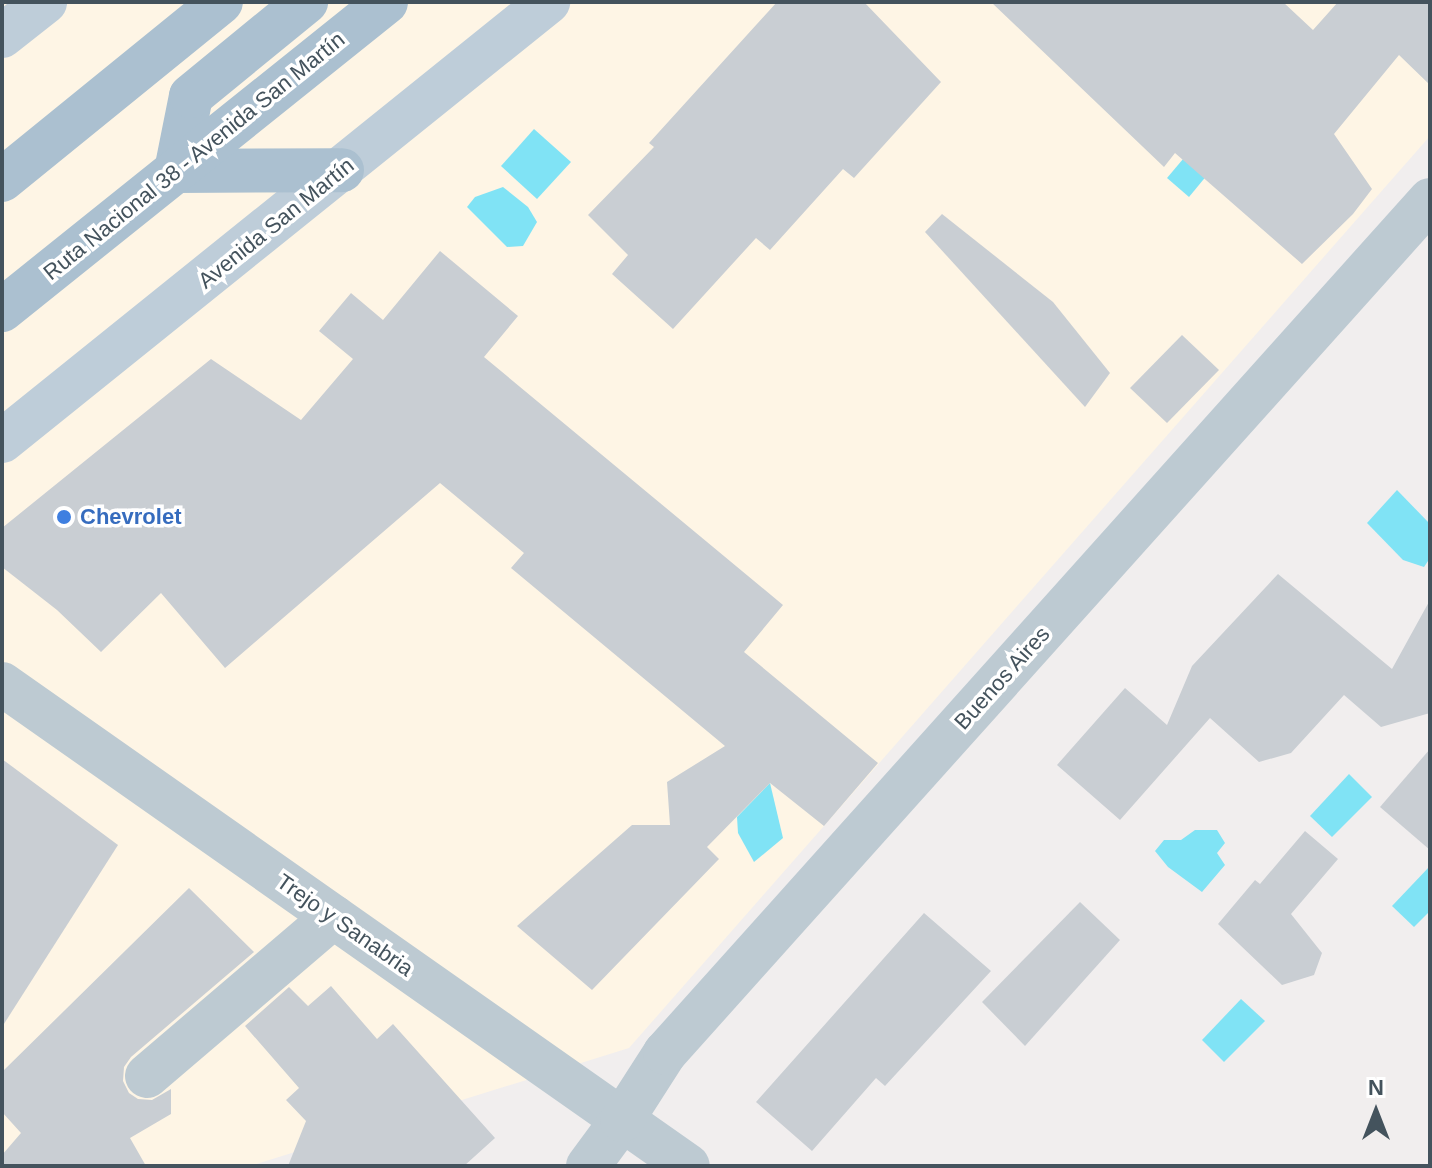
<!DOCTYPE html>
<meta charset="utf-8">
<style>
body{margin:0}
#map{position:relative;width:1432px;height:1168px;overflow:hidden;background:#f1eeee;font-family:Helvetica,sans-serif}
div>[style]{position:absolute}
.commercial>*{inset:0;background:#fef5e5}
.water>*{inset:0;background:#80e3f5}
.building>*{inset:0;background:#c9ced3}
.street>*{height:44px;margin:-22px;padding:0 22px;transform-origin:22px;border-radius:22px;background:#bdcad2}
.secondary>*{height:44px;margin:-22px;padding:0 22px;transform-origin:22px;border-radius:22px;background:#becdd9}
.primary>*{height:44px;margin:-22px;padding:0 22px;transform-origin:22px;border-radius:22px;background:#abc0d0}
.dots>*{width:22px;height:22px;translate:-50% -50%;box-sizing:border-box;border:4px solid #fff;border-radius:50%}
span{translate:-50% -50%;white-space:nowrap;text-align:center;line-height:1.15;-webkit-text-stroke:7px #fff;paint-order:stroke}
.street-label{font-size:22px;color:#44535d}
.shop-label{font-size:22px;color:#366cbe;font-weight:700}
.left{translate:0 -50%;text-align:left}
.frame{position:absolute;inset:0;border:4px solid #44535d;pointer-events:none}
.north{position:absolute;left:1336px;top:1072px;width:80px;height:80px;-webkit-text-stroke:6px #fff;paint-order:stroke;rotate:0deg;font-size:22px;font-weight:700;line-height:32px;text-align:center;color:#44535d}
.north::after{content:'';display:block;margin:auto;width:28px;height:36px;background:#44535d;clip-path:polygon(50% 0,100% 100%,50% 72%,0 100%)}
</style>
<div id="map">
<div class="commercial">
<div style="clip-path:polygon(2px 2px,1430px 2px,1430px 136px,629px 1048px,250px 1166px,2px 1166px)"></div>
</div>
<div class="water">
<div style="clip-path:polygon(534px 129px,571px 162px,537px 199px,501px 166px)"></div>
<div style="clip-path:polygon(1205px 133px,1227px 151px,1189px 197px,1167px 178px)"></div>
<div style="clip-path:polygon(503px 187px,528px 207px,537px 222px,523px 246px,507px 247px,467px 207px,475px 197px)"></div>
<div style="clip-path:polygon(1397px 490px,1430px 524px,1430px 558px,1424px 567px,1403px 560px,1367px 523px)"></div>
<div style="clip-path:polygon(1349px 774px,1372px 797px,1332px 837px,1310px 816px)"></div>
<div style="clip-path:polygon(770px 783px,783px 838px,754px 862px,738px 833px,737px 817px)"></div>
<div style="clip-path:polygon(1195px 830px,1217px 830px,1225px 843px,1217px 853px,1225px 865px,1202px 892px,1168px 867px,1155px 851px,1164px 840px,1181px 840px)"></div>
<div style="clip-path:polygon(1430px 866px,1430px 911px,1414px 927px,1392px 906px)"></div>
<div style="clip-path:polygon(1241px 999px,1265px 1021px,1224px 1062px,1202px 1040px)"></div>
</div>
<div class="building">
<div style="clip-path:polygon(777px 2px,864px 2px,941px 82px,854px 178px,843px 169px,770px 250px,756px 238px,673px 329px,612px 274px,628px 255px,588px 215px,654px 147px,649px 143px)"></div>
<div style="clip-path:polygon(991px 2px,1283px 2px,1313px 30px,1338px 2px,1430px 2px,1430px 85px,1399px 55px,1334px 134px,1372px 189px,1353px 214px,1302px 264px,1175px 153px,1164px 167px)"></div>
<div style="clip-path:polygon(942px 214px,1053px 302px,1110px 373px,1085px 407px,925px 232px)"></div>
<div style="clip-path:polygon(440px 251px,518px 316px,484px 357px,783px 605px,744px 652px,878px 763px,824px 826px,770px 783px,707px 847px,719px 859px,592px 990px,517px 926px,632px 825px,670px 825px,667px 782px,725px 746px,511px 568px,524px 553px,440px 483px,225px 668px,161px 593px,101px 652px,57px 610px,2px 567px,2px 528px,211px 359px,301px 420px,353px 359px,319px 331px,351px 293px,383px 320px)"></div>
<div style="clip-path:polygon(1182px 335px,1219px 370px,1167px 423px,1130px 388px)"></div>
<div style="clip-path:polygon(1278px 574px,1392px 669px,1430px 600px,1430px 713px,1381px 727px,1344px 695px,1291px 753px,1259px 762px,1210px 718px,1120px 820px,1057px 765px,1125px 688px,1167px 725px,1192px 666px)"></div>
<div style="clip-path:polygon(1430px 749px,1430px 850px,1380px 807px)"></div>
<div style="clip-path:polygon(2px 759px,118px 845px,2px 1027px)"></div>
<div style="clip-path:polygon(1305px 831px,1338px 859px,1291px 914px,1322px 953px,1314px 975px,1282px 985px,1218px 924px,1255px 880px,1260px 884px)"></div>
<div style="clip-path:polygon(189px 888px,254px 952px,131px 1057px,124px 1067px,123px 1081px,129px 1093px,138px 1099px,152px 1100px,171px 1089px,171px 1114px,130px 1138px,146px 1166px,2px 1166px,2px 1155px,21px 1133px,2px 1112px,2px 1072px)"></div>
<div style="clip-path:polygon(1080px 902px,1120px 940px,1025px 1046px,982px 1002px)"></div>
<div style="clip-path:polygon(924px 913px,991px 971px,885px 1086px,876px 1078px,812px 1151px,756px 1102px)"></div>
<div style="clip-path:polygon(331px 986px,377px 1039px,393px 1024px,495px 1138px,464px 1166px,288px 1166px,306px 1121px,286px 1100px,299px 1088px,245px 1026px,289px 987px,308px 1006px)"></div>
</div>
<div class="street">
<div style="left:2px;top:684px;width:838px;rotate:35.09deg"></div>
<div style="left:147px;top:1076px;width:245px;rotate:-40.5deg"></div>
<div style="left:588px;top:1166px;width:57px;rotate:-53.5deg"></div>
<div style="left:622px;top:1120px;width:80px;rotate:-57.3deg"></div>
<div style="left:665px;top:1053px;width:1146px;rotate:-48.11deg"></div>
</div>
<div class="secondary">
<div style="left:2px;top:36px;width:55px;rotate:-38.3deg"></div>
<div style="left:2px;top:441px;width:701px;rotate:-38.8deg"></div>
</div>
<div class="primary">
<div style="left:176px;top:171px;width:76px;rotate:-78.7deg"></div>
<div style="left:191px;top:96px;width:149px;rotate:-39.3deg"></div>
<div style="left:176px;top:171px;width:166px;rotate:-0.3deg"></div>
<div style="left:2px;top:180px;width:282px;rotate:-39.1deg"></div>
<div style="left:2px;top:310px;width:492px;rotate:-38.7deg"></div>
</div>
<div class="dots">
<div style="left:64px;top:517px;background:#3f7fe0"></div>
</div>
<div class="street-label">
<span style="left:194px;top:156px;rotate:-39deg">Ruta Nacional 38 - Avenida San Martín</span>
<span style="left:276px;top:223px;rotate:-39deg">Avenida San Martín</span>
<span style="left:1002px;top:678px;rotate:-48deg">Buenos Aires</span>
<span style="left:345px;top:925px;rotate:35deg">Trejo y Sanabria</span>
</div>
<div class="shop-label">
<span class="left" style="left:80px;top:517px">Chevrolet</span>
</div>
<div class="frame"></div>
<div class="north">N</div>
</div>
